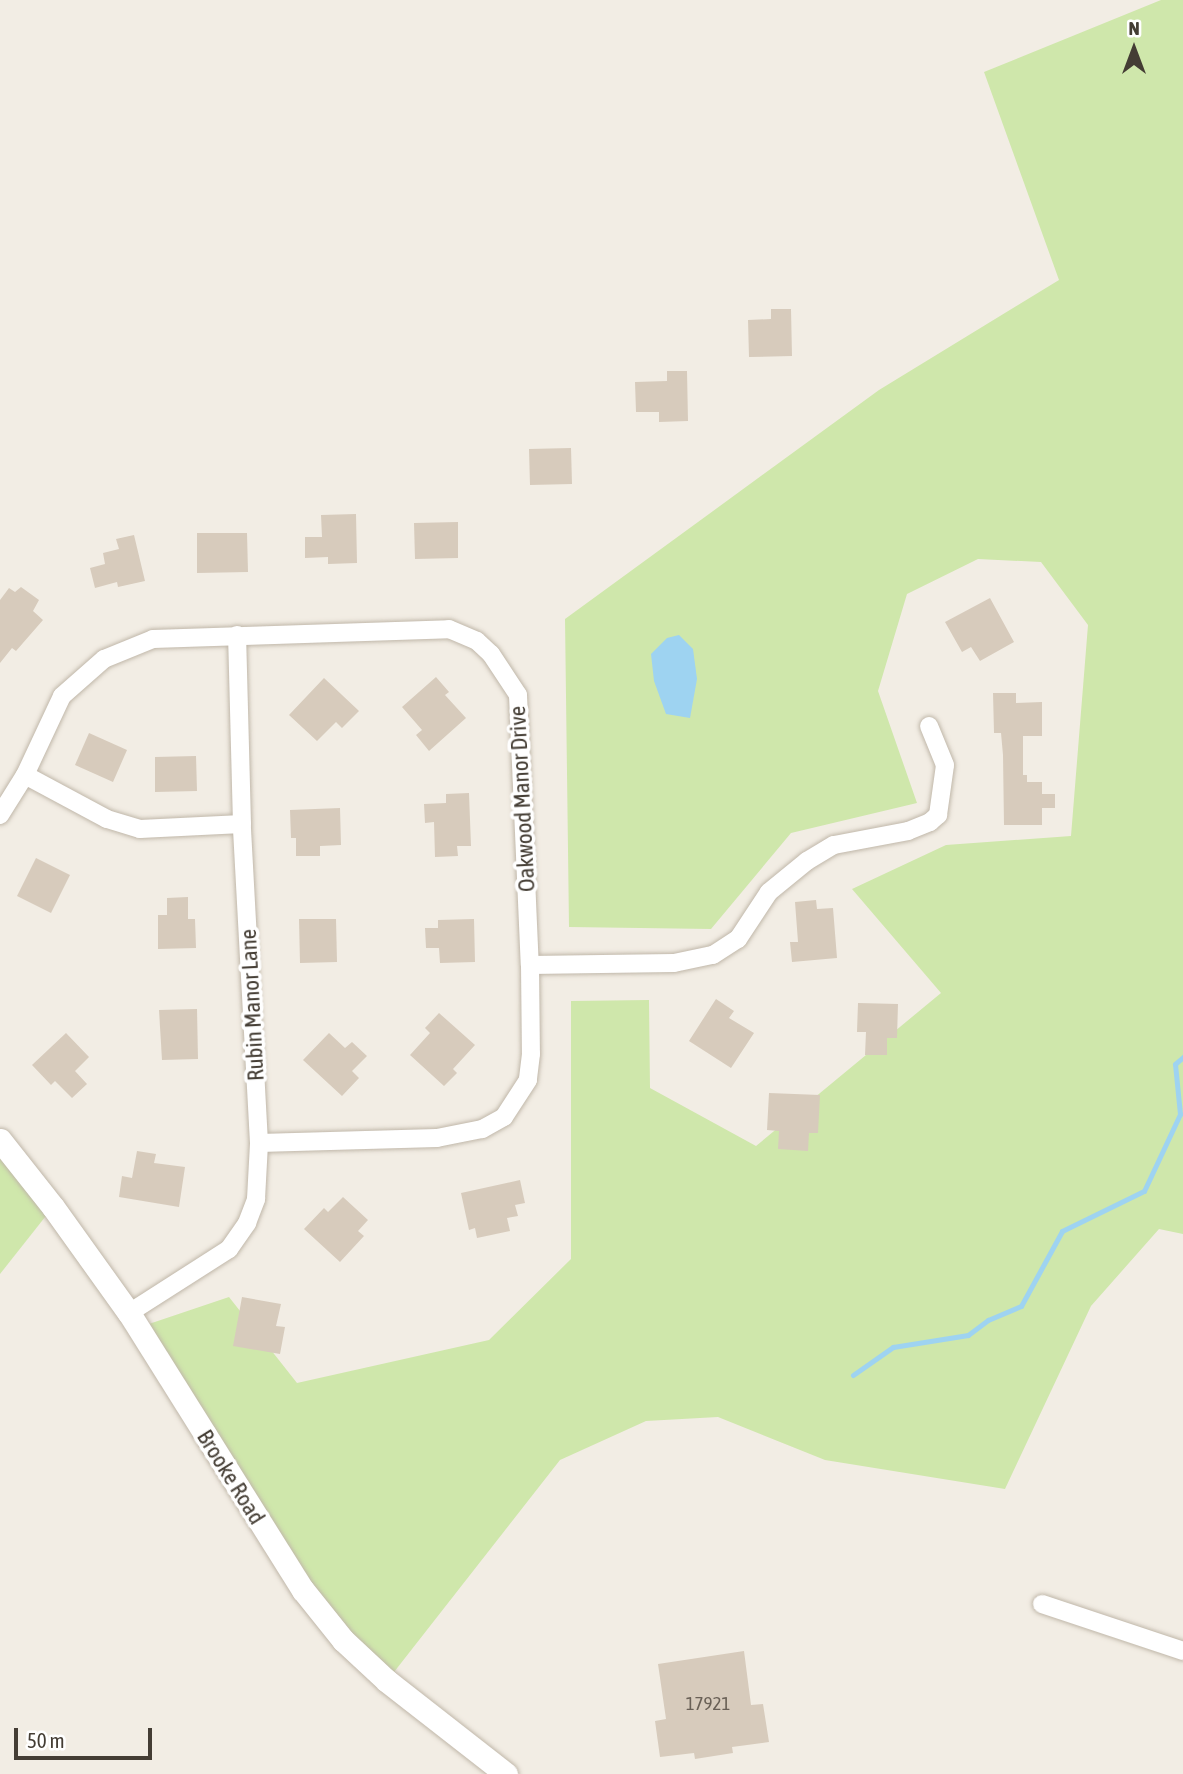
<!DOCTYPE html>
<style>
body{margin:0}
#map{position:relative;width:1183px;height:1774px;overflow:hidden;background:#f2ede4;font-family:"Asap Condensed",sans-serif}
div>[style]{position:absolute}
.green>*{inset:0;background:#cfe7ab}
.water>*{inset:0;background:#9ed3f1}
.stream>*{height:5px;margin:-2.5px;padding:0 2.5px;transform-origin:2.5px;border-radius:2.5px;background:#9ed3f1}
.building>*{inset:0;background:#d7cbbc}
.roads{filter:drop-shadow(0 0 2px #c0b7a9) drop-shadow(0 0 2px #c0b7a9)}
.minor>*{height:18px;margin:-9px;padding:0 9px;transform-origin:9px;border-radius:9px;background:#fff}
.tertiary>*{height:23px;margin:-11.5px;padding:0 11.5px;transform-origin:11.5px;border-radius:11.5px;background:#fff}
span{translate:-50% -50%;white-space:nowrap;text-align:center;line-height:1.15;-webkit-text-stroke:7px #fff;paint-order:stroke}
.number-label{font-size:19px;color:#696056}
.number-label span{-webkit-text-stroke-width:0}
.street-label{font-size:23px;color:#443d34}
.north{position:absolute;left:1099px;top:14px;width:70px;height:70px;-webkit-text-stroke:5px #fff;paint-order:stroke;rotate:0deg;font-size:19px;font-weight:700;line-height:28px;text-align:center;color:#443d34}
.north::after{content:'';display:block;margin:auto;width:24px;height:32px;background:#443d34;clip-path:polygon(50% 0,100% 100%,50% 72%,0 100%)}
.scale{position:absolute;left:14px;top:1728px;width:138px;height:32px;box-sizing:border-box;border:4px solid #443d34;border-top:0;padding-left:9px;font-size:21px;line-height:24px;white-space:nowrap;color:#443d34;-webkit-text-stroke:5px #fff;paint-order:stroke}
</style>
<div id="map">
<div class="green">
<div style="clip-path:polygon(1161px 0,1183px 0,1183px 1234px,1159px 1229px,1091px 1306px,1005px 1489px,825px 1460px,718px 1417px,646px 1421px,560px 1460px,387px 1681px,343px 1640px,137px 1328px,229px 1297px,297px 1383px,489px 1340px,571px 1259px,571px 1001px,649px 1000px,650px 1088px,756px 1146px,941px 993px,852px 889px,946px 845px,1071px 836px,1088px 625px,1041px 562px,978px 559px,907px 594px,878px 691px,917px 803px,791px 833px,711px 929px,569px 927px,565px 619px,879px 390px,1059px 280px,984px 72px)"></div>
<div style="clip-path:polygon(0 1140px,53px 1207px,0 1274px)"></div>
</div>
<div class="water">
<div style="clip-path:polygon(679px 635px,693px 649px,697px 679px,690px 718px,666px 714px,654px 681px,651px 654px,667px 638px)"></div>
</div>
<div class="stream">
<div style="left:853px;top:1375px;width:49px;rotate:-35deg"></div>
<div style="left:893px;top:1347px;width:76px;rotate:-9.1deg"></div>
<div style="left:968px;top:1335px;width:25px;rotate:-37deg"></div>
<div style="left:988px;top:1320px;width:36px;rotate:-23deg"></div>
<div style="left:1021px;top:1306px;width:85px;rotate:-61.3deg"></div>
<div style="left:1062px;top:1231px;width:91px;rotate:-26deg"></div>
<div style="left:1144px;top:1191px;width:85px;rotate:-64.9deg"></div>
<div style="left:1180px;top:1114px;width:50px;rotate:-95.7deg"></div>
<div style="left:1175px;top:1064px;width:11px;rotate:-41deg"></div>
</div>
<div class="building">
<div style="clip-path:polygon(771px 309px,791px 309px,792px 356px,749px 357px,748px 320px,771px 319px)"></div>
<div style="clip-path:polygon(667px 371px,687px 371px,688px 421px,659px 422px,659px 412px,636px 412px,635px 382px,667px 381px)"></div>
<div style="clip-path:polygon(571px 448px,572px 484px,530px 485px,529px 449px)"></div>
<div style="clip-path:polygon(356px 514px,357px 563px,328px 564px,328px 557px,305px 558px,305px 537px,322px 537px,321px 515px)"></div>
<div style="clip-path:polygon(458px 522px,458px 558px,415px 559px,414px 523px)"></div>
<div style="clip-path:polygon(197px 533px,247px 533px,248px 572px,197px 573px)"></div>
<div style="clip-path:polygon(134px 535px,145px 581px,118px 587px,117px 582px,95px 588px,90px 568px,105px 564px,103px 553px,119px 549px,116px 539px)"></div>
<div style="clip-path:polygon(21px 587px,39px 600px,33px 611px,43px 620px,16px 651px,12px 648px,0 663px,0 600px,9px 588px,15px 592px)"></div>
<div style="clip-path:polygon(990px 598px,1014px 642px,980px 661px,971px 647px,962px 652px,945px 622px)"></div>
<div style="clip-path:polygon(436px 677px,449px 692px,445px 695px,466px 718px,429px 751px,416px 735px,422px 730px,402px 707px)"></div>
<div style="clip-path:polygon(324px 678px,359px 711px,342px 728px,336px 722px,317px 741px,289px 715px)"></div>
<div style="clip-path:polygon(993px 693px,1016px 693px,1016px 703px,1042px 702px,1042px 736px,1023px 736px,1023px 775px,1027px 775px,1027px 782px,1042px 782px,1042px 794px,1055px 794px,1055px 808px,1042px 808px,1042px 825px,1004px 825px,1003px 755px,1001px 733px,994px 733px)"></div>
<div style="clip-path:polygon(89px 733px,127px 750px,113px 782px,75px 765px)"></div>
<div style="clip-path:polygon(196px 756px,197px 791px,155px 792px,155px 757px)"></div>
<div style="clip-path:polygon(469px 793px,471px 846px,457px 846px,458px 856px,435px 857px,434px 822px,425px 823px,424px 804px,446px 803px,446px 794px)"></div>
<div style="clip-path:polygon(340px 808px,341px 845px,320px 846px,320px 856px,296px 856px,296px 838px,291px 838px,290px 810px)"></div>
<div style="clip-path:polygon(36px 858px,70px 875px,51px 913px,17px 896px)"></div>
<div style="clip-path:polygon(188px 897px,188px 919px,195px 919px,196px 948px,158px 949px,158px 915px,167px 915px,167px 898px)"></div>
<div style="clip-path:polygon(816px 900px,817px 909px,833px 908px,837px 958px,792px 962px,790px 942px,798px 942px,795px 902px)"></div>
<div style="clip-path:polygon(299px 919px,336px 919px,337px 962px,300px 963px)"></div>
<div style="clip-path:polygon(474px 919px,475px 962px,440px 963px,439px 948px,426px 948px,425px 928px,438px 928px,438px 920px)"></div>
<div style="clip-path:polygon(716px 999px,734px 1011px,729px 1018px,754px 1033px,731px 1068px,689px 1041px)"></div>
<div style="clip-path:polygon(858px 1003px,898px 1004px,897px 1038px,887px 1038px,887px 1055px,865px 1055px,866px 1032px,857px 1032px)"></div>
<div style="clip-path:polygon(197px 1009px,198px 1059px,162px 1060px,159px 1010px)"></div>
<div style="clip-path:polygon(439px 1013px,475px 1045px,453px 1069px,457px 1073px,444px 1086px,410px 1055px,430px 1033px,425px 1028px)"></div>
<div style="clip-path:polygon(66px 1033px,89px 1057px,75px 1071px,87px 1084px,72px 1098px,55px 1081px,51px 1085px,32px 1065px)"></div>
<div style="clip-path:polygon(329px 1033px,345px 1048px,352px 1042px,367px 1056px,352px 1071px,359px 1078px,342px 1096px,303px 1060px)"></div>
<div style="clip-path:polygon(769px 1093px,820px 1095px,818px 1133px,809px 1133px,808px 1151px,778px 1149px,779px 1131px,767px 1130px)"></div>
<div style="clip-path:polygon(137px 1151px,156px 1154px,154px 1163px,185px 1167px,179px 1207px,119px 1197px,122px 1176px,132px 1178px)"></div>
<div style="clip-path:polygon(520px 1180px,525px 1203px,515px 1205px,518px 1216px,507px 1218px,510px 1231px,477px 1238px,475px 1228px,469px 1230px,461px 1193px)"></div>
<div style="clip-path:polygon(343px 1197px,368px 1220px,358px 1231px,364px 1236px,340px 1262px,304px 1229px,324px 1208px,328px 1212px)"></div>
<div style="clip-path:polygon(242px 1297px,281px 1304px,276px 1326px,285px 1327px,280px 1354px,233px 1346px)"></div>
<div style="clip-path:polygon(744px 1651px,751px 1705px,763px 1704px,769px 1742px,732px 1747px,733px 1753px,695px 1759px,694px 1753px,660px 1757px,655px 1721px,666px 1719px,658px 1664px)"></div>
</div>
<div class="roads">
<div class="minor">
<div style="left:25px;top:775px;width:93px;rotate:28.2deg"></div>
<div style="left:107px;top:819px;width:34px;rotate:17deg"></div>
<div style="left:140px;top:829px;width:102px;rotate:-2.8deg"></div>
<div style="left:0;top:815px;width:47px;rotate:-58deg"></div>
<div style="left:25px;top:775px;width:87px;rotate:-64.9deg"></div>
<div style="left:62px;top:696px;width:56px;rotate:-41.4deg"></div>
<div style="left:104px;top:659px;width:53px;rotate:-22.2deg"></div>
<div style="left:153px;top:639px;width:296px;rotate:-1.9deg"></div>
<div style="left:449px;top:629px;width:30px;rotate:23deg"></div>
<div style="left:477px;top:641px;width:19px;rotate:43deg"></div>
<div style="left:491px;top:654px;width:49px;rotate:56.6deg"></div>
<div style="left:518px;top:695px;width:270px;rotate:87.5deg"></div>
<div style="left:530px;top:965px;width:89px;rotate:89.4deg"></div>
<div style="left:531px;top:1054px;width:26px;rotate:97deg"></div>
<div style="left:528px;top:1080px;width:44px;rotate:123deg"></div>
<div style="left:504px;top:1117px;width:25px;rotate:151deg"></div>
<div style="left:482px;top:1129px;width:46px;rotate:168.7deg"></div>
<div style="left:437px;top:1138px;width:178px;rotate:178.4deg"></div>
<div style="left:530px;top:965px;width:144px;rotate:-0.8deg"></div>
<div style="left:674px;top:963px;width:40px;rotate:-12deg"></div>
<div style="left:713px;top:955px;width:30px;rotate:-33deg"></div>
<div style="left:738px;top:939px;width:56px;rotate:-56.6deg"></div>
<div style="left:769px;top:892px;width:49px;rotate:-39.2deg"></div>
<div style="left:807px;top:861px;width:31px;rotate:-31deg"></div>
<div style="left:834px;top:845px;width:75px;rotate:-10.7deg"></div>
<div style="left:908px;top:831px;width:24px;rotate:-22deg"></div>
<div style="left:930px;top:822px;width:11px;rotate:-41deg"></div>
<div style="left:938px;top:815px;width:50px;rotate:-82deg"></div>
<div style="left:945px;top:765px;width:42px;rotate:-112.3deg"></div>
<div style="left:129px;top:1313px;width:119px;rotate:-32.6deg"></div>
<div style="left:229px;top:1249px;width:32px;rotate:-55deg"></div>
<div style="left:247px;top:1223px;width:26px;rotate:-69deg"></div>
<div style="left:256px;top:1199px;width:56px;rotate:-86.9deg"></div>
<div style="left:259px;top:1143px;width:319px;rotate:-93.1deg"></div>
<div style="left:242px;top:824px;width:189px;rotate:-91.5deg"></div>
<div style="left:1042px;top:1604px;width:149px;rotate:18.4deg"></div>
</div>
<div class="tertiary">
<div style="left:0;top:1140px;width:85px;rotate:51.7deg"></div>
<div style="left:53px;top:1207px;width:130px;rotate:54.4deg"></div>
<div style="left:129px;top:1313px;width:327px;rotate:57.9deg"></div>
<div style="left:303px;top:1590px;width:64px;rotate:51.3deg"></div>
<div style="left:343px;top:1640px;width:60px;rotate:43deg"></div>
<div style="left:387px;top:1681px;width:151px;rotate:38deg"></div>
</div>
</div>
<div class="number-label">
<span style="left:708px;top:1704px">17921</span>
</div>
<div class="street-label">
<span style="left:522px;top:799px;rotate:-93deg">Oakwood Manor Drive</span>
<span style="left:252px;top:1005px;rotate:-93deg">Rubin Manor Lane</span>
<span style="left:231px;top:1477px;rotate:58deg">Brooke Road</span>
</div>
<div class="north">N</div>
<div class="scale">50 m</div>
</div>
